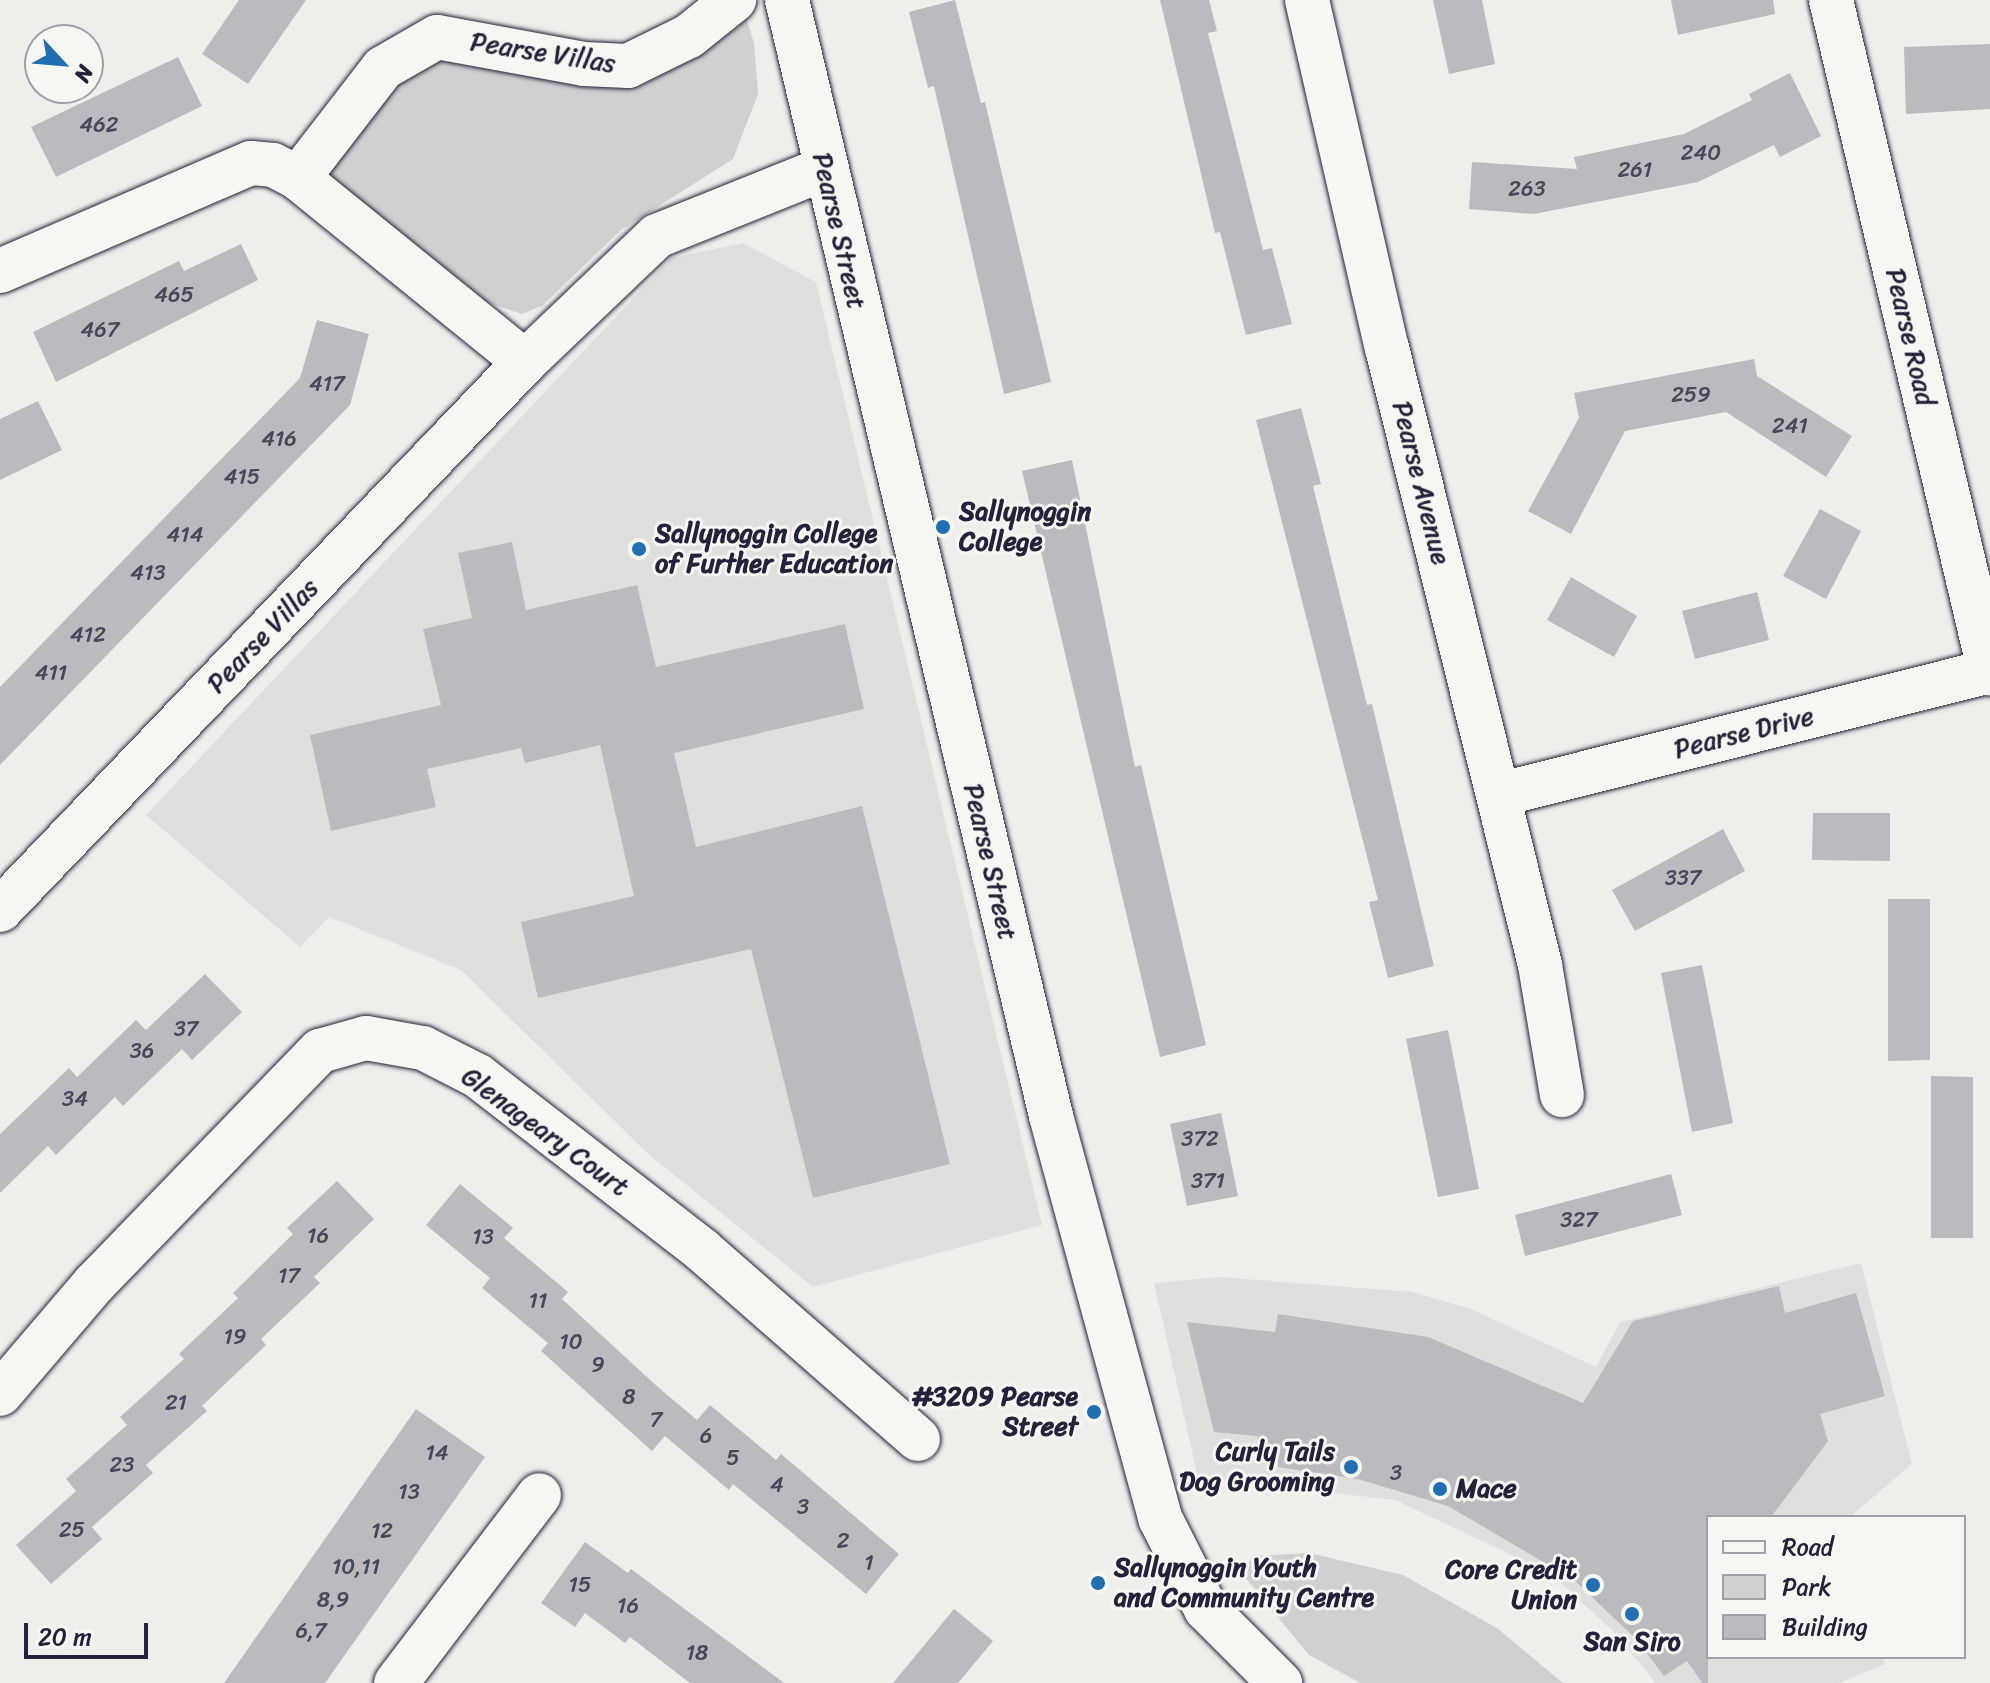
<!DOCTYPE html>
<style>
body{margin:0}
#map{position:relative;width:1990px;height:1683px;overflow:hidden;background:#eeeeeb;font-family:Sriracha,sans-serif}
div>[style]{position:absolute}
.built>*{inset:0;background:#dfdfde}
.green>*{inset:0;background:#d0d0d1}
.building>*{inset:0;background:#bbbbbf}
.roads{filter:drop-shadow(0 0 2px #22223b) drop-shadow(0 0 2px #22223b)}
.minor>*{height:44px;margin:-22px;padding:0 22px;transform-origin:22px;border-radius:22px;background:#f6f6f2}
.dots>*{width:22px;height:22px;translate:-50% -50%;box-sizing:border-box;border:4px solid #f6f6f2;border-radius:50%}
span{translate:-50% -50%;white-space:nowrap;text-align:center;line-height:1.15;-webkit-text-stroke:6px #f6f6f2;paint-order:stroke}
.number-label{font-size:22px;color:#48485c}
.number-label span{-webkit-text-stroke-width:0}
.street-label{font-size:26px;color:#22223b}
.poi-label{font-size:26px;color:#22223b;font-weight:700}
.left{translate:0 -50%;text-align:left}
.right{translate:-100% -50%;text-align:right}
.legend{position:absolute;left:1706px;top:1515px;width:260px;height:144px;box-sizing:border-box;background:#f6f6f2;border:2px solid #a1a1a9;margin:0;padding:10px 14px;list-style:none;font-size:24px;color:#22223b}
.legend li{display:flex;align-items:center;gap:16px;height:40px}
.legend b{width:40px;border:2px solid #a1a1a9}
.north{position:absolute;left:24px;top:24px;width:80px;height:80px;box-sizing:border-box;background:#f6f6f2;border:2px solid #a1a1a9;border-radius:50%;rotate:116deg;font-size:22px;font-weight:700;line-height:32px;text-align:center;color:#22223b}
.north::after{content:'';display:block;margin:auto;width:28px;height:36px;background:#1f6fb2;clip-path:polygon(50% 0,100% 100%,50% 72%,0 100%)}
.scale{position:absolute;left:24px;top:1623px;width:124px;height:36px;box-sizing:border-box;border:4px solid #22223b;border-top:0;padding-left:10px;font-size:24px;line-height:28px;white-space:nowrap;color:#22223b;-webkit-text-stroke:6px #f6f6f2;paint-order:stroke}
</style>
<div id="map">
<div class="built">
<div style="clip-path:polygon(743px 243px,816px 282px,1042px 1225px,813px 1287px,647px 1153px,461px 970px,329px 917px,300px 947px,146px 815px,671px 258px)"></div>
<div style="clip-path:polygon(1861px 1263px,1912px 1464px,1850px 1517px,1708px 1517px,1708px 1657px,1882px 1657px,1885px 1664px,1839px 1683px,1656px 1683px,1613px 1631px,1563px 1585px,1508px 1553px,1395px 1500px,1198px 1478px,1154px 1283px,1220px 1277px,1412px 1292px,1471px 1309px,1596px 1367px,1620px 1322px)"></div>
</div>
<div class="green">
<div style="clip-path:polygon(745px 14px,754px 43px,758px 94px,733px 159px,621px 230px,542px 306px,522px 314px,487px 302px,332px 181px,332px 159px,366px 110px,433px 56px,629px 82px,662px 74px)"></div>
<div style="clip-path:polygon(1309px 1553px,1403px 1575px,1497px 1628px,1563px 1683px,1360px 1683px,1309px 1655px,1240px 1571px,1255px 1556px)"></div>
</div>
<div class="building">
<div style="clip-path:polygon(239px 0,306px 0,248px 84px,202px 54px)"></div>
<div style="clip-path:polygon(955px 0,981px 103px,985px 102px,1051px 382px,1004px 394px,934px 86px,928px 88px,909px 12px)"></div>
<div style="clip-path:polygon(1160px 0,1209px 0,1217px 31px,1208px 33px,1263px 250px,1272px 248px,1292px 324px,1246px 335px,1220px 232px,1215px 233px)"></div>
<div style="clip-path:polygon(1433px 0,1482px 0,1495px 64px,1449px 74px)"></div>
<div style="clip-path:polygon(1671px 0,1773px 0,1775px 14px,1678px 35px)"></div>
<div style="clip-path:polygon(1990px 44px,1990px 109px,1906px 114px,1904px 47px)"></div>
<div style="clip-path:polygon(178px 57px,202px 106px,56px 177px,31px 127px)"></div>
<div style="clip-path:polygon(1790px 73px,1821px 136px,1780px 157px,1774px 145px,1698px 182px,1534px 214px,1469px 209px,1472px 162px,1577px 169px,1574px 157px,1684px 134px,1752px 100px,1749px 94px)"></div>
<div style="clip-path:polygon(241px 244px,258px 280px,56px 382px,33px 332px,179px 261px,184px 271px)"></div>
<div style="clip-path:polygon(317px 320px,369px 334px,350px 405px,0 765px,0 687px,300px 378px)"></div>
<div style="clip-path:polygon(1754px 359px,1757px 376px,1852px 436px,1826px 477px,1726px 412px,1625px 431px,1571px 534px,1528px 511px,1579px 418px,1574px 393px)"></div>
<div style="clip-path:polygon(38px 401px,62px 450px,0 480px,0 419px)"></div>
<div style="clip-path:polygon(1301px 408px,1321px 484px,1313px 486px,1367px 705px,1372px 704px,1434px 966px,1388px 978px,1369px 902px,1378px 900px,1256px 420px)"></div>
<div style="clip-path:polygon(1072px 460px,1135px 767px,1141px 765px,1206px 1045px,1160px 1057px,1022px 471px)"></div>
<div style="clip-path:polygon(1820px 509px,1861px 531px,1826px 599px,1783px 576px)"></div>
<div style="clip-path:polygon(512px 542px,526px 610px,637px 585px,656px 667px,845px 624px,864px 709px,674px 753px,696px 847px,862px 806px,950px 1164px,813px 1198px,751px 949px,538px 998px,521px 922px,634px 896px,600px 745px,525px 763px,521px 748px,427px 769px,436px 807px,331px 831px,310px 735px,441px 705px,423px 629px,472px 618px,458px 553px)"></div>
<div style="clip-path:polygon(1571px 577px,1637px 616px,1614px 657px,1547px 620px)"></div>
<div style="clip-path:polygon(1757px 592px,1769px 640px,1695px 659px,1682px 611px)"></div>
<div style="clip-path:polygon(1813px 813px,1890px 813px,1890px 861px,1812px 860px)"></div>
<div style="clip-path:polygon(1723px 829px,1745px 871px,1635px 931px,1612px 890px)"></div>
<div style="clip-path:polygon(1888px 899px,1930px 899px,1930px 1060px,1888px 1061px)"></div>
<div style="clip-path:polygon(1702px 965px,1733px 1123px,1692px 1132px,1661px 973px)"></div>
<div style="clip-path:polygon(205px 974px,242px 1012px,192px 1060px,182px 1049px,123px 1106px,115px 1097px,56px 1155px,48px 1146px,0 1193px,0 1134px,69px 1068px,77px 1077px,136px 1020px,146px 1030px)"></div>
<div style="clip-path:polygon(1448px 1030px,1479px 1189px,1438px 1197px,1406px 1039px)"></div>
<div style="clip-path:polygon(1931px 1076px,1973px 1077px,1973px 1238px,1931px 1238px)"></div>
<div style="clip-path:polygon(1221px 1113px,1238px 1196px,1187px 1206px,1170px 1124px)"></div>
<div style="clip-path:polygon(1671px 1174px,1682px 1215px,1525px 1256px,1515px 1215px)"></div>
<div style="clip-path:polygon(337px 1181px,374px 1219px,314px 1277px,320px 1283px,261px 1339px,266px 1345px,202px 1406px,207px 1411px,146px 1465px,153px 1473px,92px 1527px,102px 1539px,51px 1584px,16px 1545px,76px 1491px,66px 1479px,127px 1425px,120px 1417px,184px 1359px,179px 1354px,238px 1298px,233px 1293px,293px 1234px,287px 1228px)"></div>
<div style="clip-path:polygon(460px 1184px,513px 1228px,504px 1238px,568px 1292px,562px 1299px,659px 1388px,697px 1420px,710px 1405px,776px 1460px,781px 1454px,899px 1554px,866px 1594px,733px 1484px,729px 1490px,665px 1436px,652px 1451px,541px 1351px,548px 1343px,482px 1288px,490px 1278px,426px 1225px)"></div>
<div style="clip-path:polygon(1779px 1286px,1785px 1313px,1856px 1293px,1885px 1396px,1820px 1414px,1828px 1441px,1771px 1517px,1708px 1517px,1708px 1683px,1702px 1683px,1687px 1661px,1664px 1676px,1636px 1639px,1574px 1580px,1448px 1506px,1358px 1479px,1278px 1467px,1278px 1446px,1258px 1442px,1257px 1436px,1214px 1432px,1187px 1322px,1275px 1332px,1278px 1314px,1428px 1337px,1583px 1403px,1633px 1321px)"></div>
<div style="clip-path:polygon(416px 1409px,485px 1457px,325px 1683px,224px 1683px)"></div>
<div style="clip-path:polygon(585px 1542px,628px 1573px,631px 1569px,784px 1683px,690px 1683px,630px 1637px,625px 1643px,585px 1613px,575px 1627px,541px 1603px)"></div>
<div style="clip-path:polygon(954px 1609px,993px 1641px,958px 1683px,893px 1683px)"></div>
</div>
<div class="roads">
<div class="minor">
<div style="left:787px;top:0;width:1147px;rotate:76.69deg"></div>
<div style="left:1051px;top:1116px;width:417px;rotate:74.8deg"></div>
<div style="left:1160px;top:1518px;width:102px;rotate:63.2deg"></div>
<div style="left:1206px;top:1609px;width:105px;rotate:45deg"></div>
<div style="left:1307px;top:0;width:357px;rotate:77.1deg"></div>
<div style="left:1387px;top:348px;width:636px;rotate:76.07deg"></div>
<div style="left:1540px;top:965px;width:132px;rotate:80.4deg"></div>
<div style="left:1831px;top:0;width:692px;rotate:76.71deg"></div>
<div style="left:298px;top:178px;width:139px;rotate:-52.3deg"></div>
<div style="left:383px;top:68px;width:62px;rotate:-29.9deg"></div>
<div style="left:437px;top:37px;width:149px;rotate:10.4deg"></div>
<div style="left:584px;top:64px;width:44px;rotate:2.6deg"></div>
<div style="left:628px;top:66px;width:68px;rotate:-26.2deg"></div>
<div style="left:689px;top:36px;width:58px;rotate:-38.7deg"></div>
<div style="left:0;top:271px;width:273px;rotate:-23.3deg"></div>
<div style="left:251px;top:163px;width:22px;rotate:5deg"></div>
<div style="left:273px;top:165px;width:28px;rotate:27deg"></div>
<div style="left:298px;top:178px;width:292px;rotate:39deg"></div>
<div style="left:1498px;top:795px;width:507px;rotate:-14.15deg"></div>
<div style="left:0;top:910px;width:759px;rotate:-46.23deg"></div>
<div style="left:525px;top:362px;width:182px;rotate:-43.7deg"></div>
<div style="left:657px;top:236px;width:180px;rotate:-21.9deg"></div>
<div style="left:0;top:1394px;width:145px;rotate:-49.5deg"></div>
<div style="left:94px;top:1284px;width:325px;rotate:-45.9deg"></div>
<div style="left:320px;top:1051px;width:48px;rotate:-15.8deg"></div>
<div style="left:366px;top:1038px;width:58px;rotate:10deg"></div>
<div style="left:423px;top:1048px;width:62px;rotate:27deg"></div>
<div style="left:478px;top:1076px;width:284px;rotate:37.8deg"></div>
<div style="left:702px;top:1250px;width:287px;rotate:41.2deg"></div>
<div style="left:396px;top:1683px;width:236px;rotate:-52.7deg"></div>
</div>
</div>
<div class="dots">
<div style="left:943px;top:527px;background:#1f6fb2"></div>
<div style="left:639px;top:549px;background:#1f6fb2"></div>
<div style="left:1094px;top:1412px;background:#1f6fb2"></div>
<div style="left:1351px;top:1467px;background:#1f6fb2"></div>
<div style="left:1440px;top:1489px;background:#1f6fb2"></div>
<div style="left:1098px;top:1583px;background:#1f6fb2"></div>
<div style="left:1593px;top:1585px;background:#1f6fb2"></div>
<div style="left:1632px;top:1614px;background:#1f6fb2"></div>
</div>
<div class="number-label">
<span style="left:99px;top:125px">462</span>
<span style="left:1701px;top:153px">240</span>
<span style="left:1635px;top:170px">261</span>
<span style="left:1527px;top:189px">263</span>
<span style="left:174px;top:295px">465</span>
<span style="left:100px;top:330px">467</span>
<span style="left:327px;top:384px">417</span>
<span style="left:1691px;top:395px">259</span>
<span style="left:1790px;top:426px">241</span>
<span style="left:279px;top:439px">416</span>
<span style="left:242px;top:477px">415</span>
<span style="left:185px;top:535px">414</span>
<span style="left:148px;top:573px">413</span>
<span style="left:88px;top:635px">412</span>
<span style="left:51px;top:673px">411</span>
<span style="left:1683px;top:878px">337</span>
<span style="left:186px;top:1029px">37</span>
<span style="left:142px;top:1051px">36</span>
<span style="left:75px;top:1099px">34</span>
<span style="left:1200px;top:1139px">372</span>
<span style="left:1208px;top:1181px">371</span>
<span style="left:1579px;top:1220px">327</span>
<span style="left:318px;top:1236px">16</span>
<span style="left:483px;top:1237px">13</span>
<span style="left:289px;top:1276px">17</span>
<span style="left:538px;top:1301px">11</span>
<span style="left:235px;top:1337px">19</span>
<span style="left:571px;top:1342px">10</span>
<span style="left:598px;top:1365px">9</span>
<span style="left:629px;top:1397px">8</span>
<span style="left:176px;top:1403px">21</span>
<span style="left:656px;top:1420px">7</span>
<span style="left:706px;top:1436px">6</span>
<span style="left:437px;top:1453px">14</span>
<span style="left:733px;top:1458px">5</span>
<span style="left:122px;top:1465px">23</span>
<span style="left:1396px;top:1473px">3</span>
<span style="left:777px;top:1485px">4</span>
<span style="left:409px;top:1492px">13</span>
<span style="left:803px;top:1507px">3</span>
<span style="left:72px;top:1530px">25</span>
<span style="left:382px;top:1531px">12</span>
<span style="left:843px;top:1541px">2</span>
<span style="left:869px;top:1563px">1</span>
<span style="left:356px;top:1567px">10,11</span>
<span style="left:580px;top:1585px">15</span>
<span style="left:333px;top:1600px">8,9</span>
<span style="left:628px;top:1606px">16</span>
<span style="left:311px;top:1631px">6,7</span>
<span style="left:697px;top:1653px">18</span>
</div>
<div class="street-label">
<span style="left:543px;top:53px;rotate:9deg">Pearse Villas</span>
<span style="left:839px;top:231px;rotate:77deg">Pearse Street</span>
<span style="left:1910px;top:337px;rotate:77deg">Pearse Road</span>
<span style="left:1421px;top:483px;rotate:76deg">Pearse Avenue</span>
<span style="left:263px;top:636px;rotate:-46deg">Pearse Villas</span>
<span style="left:1744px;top:733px;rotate:-14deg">Pearse Drive</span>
<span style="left:990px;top:862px;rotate:77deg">Pearse Street</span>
<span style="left:545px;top:1132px;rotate:36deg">Glenageary Court</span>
</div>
<div class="poi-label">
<span class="left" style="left:959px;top:527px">Sallynoggin<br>College</span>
<span class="left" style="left:655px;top:549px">Sallynoggin College<br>of Further Education</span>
<span class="right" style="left:1078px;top:1412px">#3209 Pearse<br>Street</span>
<span class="right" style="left:1335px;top:1467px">Curly Tails<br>Dog Grooming</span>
<span class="left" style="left:1456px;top:1489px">Mace</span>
<span class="left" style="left:1114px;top:1583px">Sallynoggin Youth<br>and Community Centre</span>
<span class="right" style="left:1577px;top:1585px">Core Credit<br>Union</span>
<span style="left:1632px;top:1642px">San Siro</span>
</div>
<ul class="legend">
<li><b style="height:10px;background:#f6f6f2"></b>Road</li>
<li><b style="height:22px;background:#d0d0d1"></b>Park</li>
<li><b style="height:22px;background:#bbbbbf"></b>Building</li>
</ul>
<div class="north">N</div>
<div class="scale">20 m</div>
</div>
